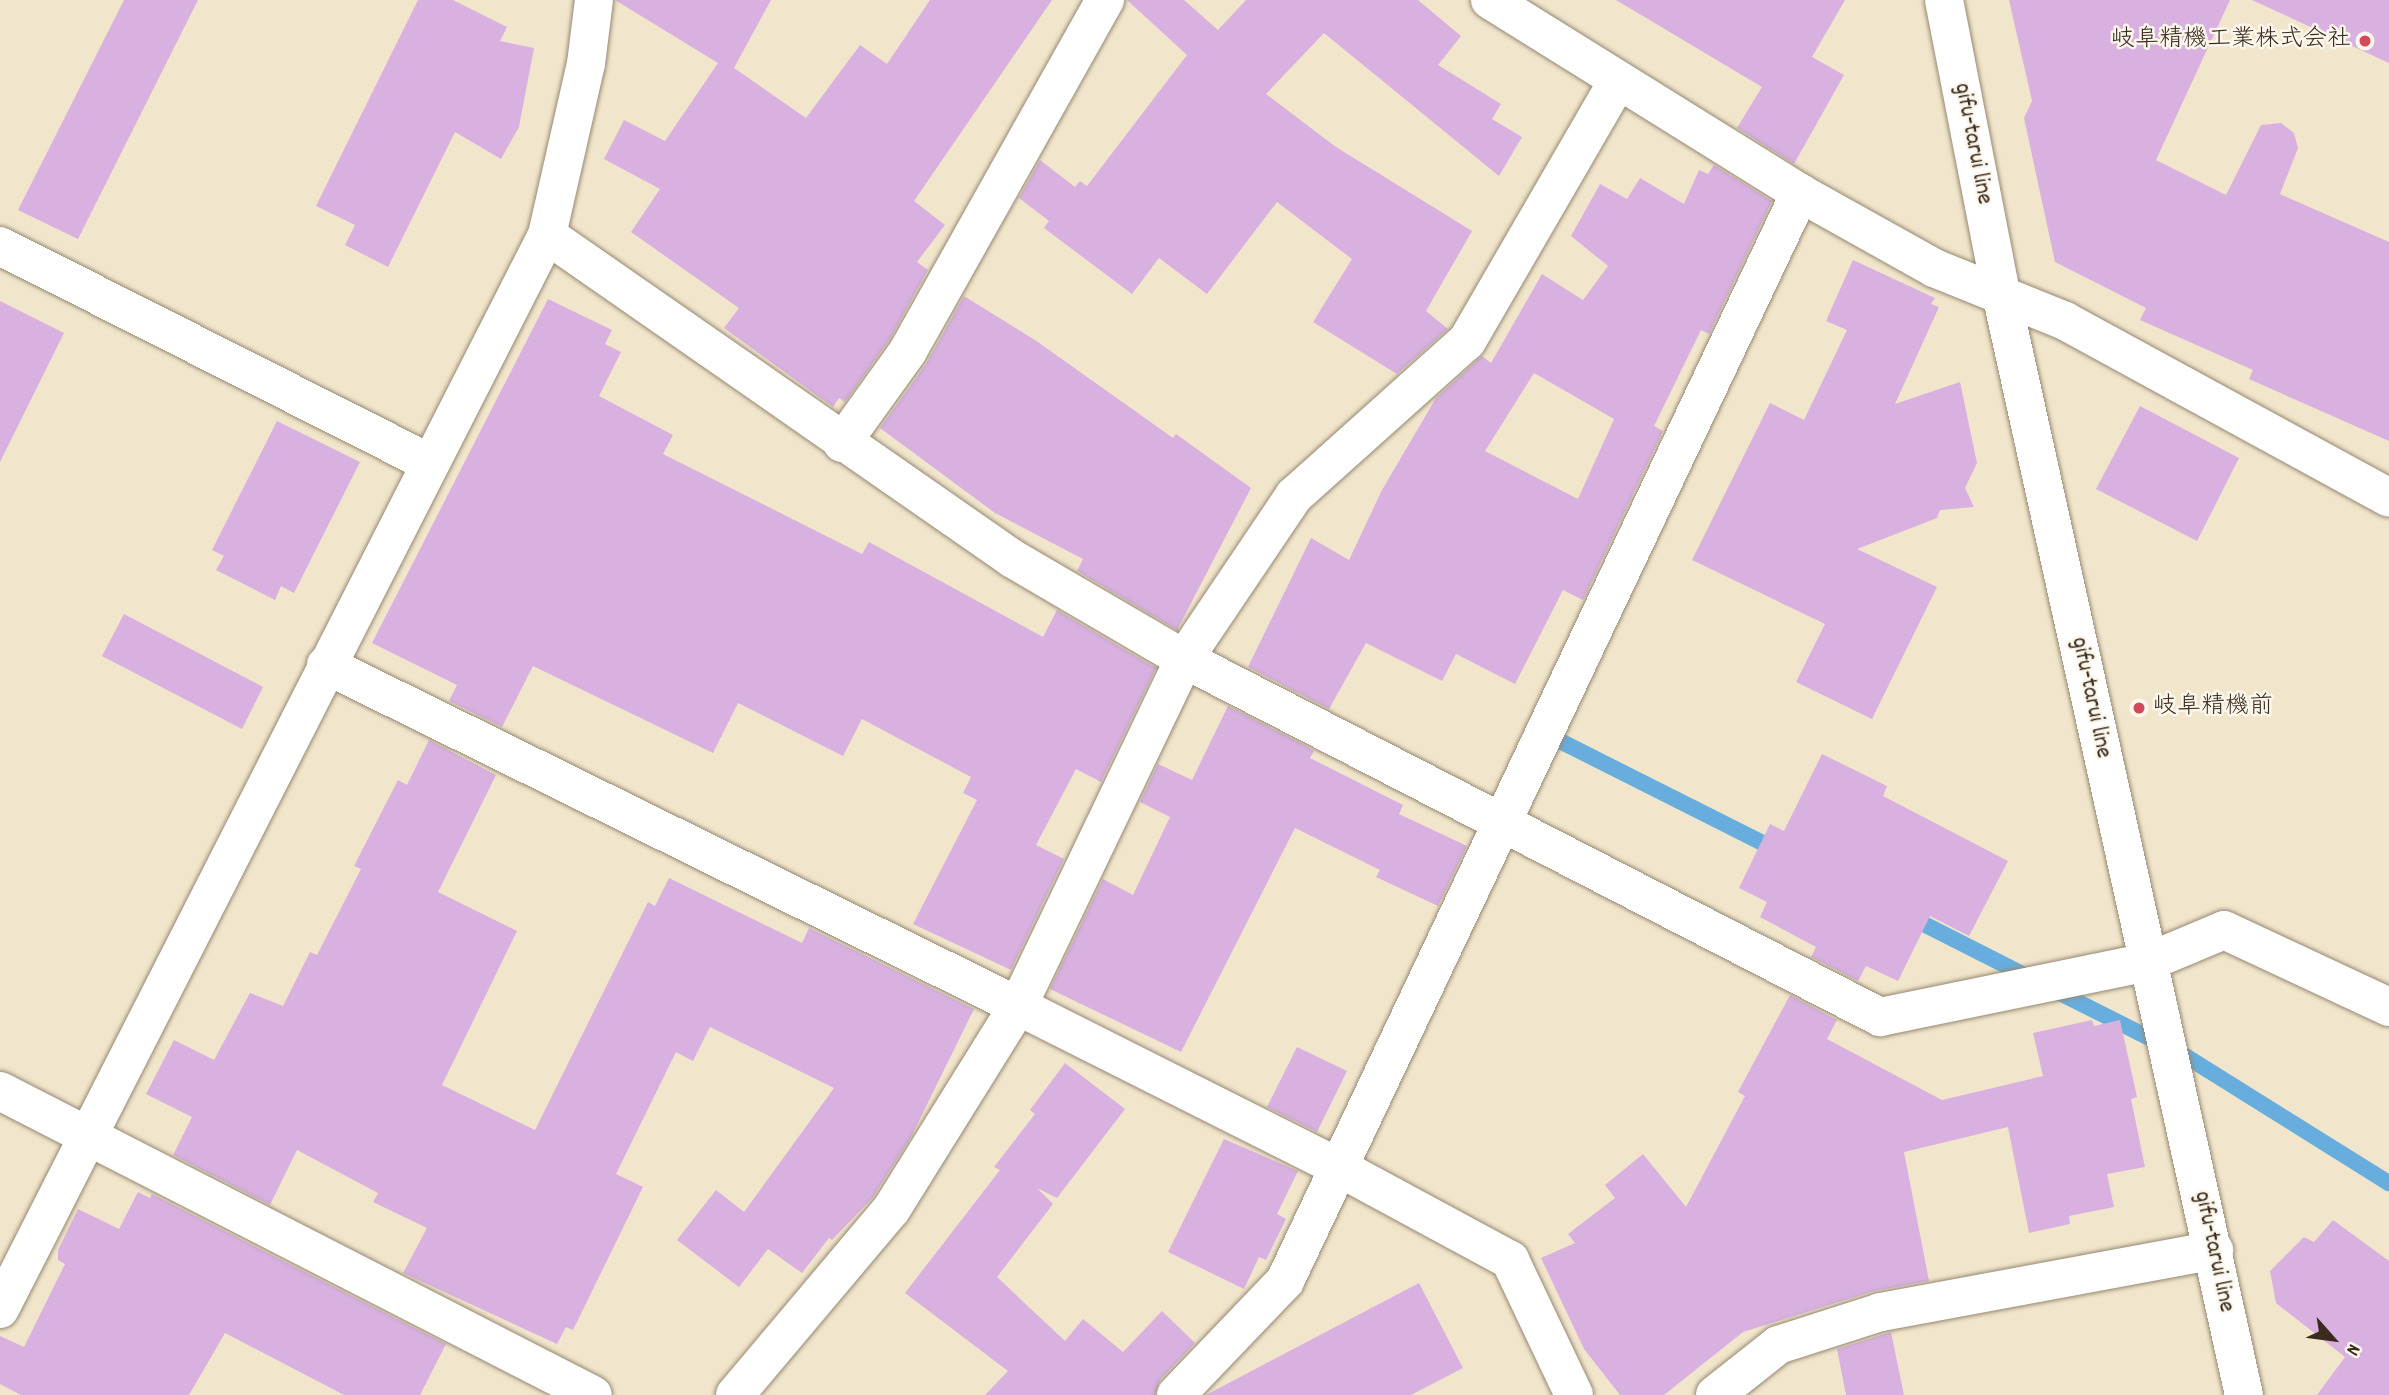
<!DOCTYPE html>
<meta charset="utf-8">
<style>
body{margin:0}
#map{position:relative;width:2389px;height:1395px;overflow:hidden;background:#f1e6cb;font-family:Dekko,"Klee One",sans-serif}
div>[style]{position:absolute}
.stream>*{height:16px;margin:-8px;padding:0 8px;transform-origin:8px;border-radius:8px;background:#67addd}
.building>*{inset:0;background:#d8b1e0}
.roads{filter:drop-shadow(0 0 2px #968874) drop-shadow(0 0 2px #968874)}
.minor>*{height:38px;margin:-19px;padding:0 19px;transform-origin:19px;border-radius:19px;background:#fff}
.primary>*{height:38px;margin:-19px;padding:0 19px;transform-origin:19px;border-radius:19px;background:#fff}
.dots>*{width:19px;height:19px;translate:-50% -50%;box-sizing:border-box;border:4px solid #fbf7ec;border-radius:50%}
span{translate:-50% -50%;white-space:nowrap;text-align:center;line-height:1.15;-webkit-text-stroke:5px #fbf7ec;paint-order:stroke}
.poi-label{font-size:24px;color:#3b2a1e}
.right{translate:-100% -50%;text-align:right}
.left{translate:0 -50%;text-align:left}
.street-label{font-size:24px;color:#3b2a1e}
.north{position:absolute;left:2298px;top:1304px;width:70px;height:70px;-webkit-text-stroke:5px #fbf7ec;paint-order:stroke;rotate:118deg;font-size:19px;font-weight:700;line-height:28px;text-align:center;color:#3b2a1e}
.north::after{content:'';display:block;margin:auto;width:24px;height:32px;background:#3b2a1e;clip-path:polygon(50% 0,100% 100%,50% 72%,0 100%)}
</style>
<div id="map">
<div class="stream">
<div style="left:1554px;top:738px;width:252px;rotate:26.7deg"></div>
<div style="left:1908px;top:916px;width:139px;rotate:26.9deg"></div>
<div style="left:2052px;top:989px;width:151px;rotate:26.7deg"></div>
<div style="left:2187px;top:1057px;width:238px;rotate:32deg"></div>
</div>
<div class="building">
<div style="clip-path:polygon(124px 0,198px 0,78px 239px,18px 210px)"></div>
<div style="clip-path:polygon(418px 0,453px 0,507px 27px,500px 41px,534px 48px,519px 127px,501px 159px,455px 132px,388px 267px,345px 245px,355px 225px,316px 206px)"></div>
<div style="clip-path:polygon(615px 0,771px 0,734px 68px,806px 118px,860px 45px,887px 64px,930px 0,1052px 0,914px 201px,945px 225px,917px 262px,928px 270px,890px 339px,845px 402px,839px 398px,833px 407px,724px 328px,739px 308px,631px 232px,660px 189px,604px 159px,624px 120px,665px 141px,718px 63px)"></div>
<div style="clip-path:polygon(1127px 0,1184px 0,1218px 30px,1246px 0,1418px 0,1461px 36px,1438px 65px,1501px 104px,1492px 119px,1522px 137px,1499px 176px,1324px 33px,1266px 94px,1336px 147px,1472px 231px,1426px 311px,1448px 329px,1397px 374px,1313px 322px,1352px 259px,1277px 202px,1207px 294px,1159px 258px,1132px 294px,1044px 228px,1049px 221px,1019px 198px,1040px 160px,1075px 187px,1080px 181px,1087px 186px,1187px 55px)"></div>
<div style="clip-path:polygon(1616px 0,1845px 0,1812px 57px,1844px 75px,1794px 164px,1737px 128px,1762px 87px)"></div>
<div style="clip-path:polygon(2009px 0,2230px 0,2156px 160px,2226px 195px,2261px 125px,2281px 123px,2294px 133px,2298px 148px,2280px 194px,2389px 242px,2389px 441px,2249px 379px,2253px 370px,2140px 320px,2146px 308px,2055px 262px,2024px 118px,2032px 101px)"></div>
<div style="clip-path:polygon(2252px 0,2389px 0,2389px 63px)"></div>
<div style="clip-path:polygon(evenodd,1714px 165px,1772px 201px,1709px 334px,1701px 330px,1654px 426px,1663px 431px,1583px 600px,1563px 590px,1515px 684px,1456px 654px,1442px 681px,1366px 643px,1329px 709px,1248px 667px,1311px 538px,1349px 560px,1382px 490px,1436px 398px,1482px 356px,1491px 363px,1542px 274px,1583px 300px,1608px 266px,1571px 236px,1600px 184px,1627px 199px,1640px 178px,1684px 204px,1699px 170px,1708px 174px,1714px 165px,1534px 373px,1614px 419px,1578px 499px,1485px 451px,1534px 373px)"></div>
<div style="clip-path:polygon(1853px 260px,1935px 298px,1931px 304px,1939px 307px,1895px 404px,1960px 382px,1977px 463px,1965px 488px,1974px 507px,1940px 510px,1937px 518px,1857px 549px,1937px 587px,1872px 719px,1796px 682px,1825px 624px,1692px 560px,1770px 403px,1804px 420px,1847px 330px,1826px 321px)"></div>
<div style="clip-path:polygon(964px 296px,1035px 340px,1173px 438px,1176px 434px,1251px 488px,1177px 630px,1077px 571px,1083px 559px,995px 513px,880px 428px,926px 364px)"></div>
<div style="clip-path:polygon(548px 299px,612px 330px,605px 344px,621px 352px,599px 396px,673px 435px,663px 454px,862px 554px,869px 542px,1043px 637px,1057px 610px,1156px 668px,1101px 782px,1076px 769px,1036px 845px,1064px 859px,1011px 970px,913px 924px,977px 800px,963px 793px,971px 777px,862px 719px,843px 756px,738px 703px,713px 753px,533px 666px,502px 727px,449px 701px,457px 685px,372px 643px)"></div>
<div style="clip-path:polygon(0 301px,64px 333px,0 462px)"></div>
<div style="clip-path:polygon(2140px 406px,2239px 458px,2197px 541px,2096px 489px)"></div>
<div style="clip-path:polygon(277px 421px,360px 462px,294px 593px,281px 586px,275px 600px,216px 570px,224px 556px,212px 550px)"></div>
<div style="clip-path:polygon(124px 614px,263px 687px,242px 729px,102px 656px)"></div>
<div style="clip-path:polygon(1228px 706px,1308px 747px,1314px 751px,1310px 758px,1403px 805px,1399px 814px,1467px 846px,1438px 906px,1376px 877px,1380px 870px,1295px 828px,1181px 1052px,1050px 989px,1103px 879px,1133px 895px,1170px 817px,1140px 802px,1158px 764px,1192px 780px)"></div>
<div style="clip-path:polygon(429px 740px,496px 775px,438px 892px,517px 931px,442px 1085px,535px 1130px,648px 902px,655px 906px,669px 878px,802px 943px,809px 928px,974px 1009px,911px 1137px,873px 1197px,832px 1240px,829px 1238px,802px 1273px,768px 1249px,739px 1287px,677px 1240px,716px 1190px,744px 1212px,834px 1088px,710px 1027px,693px 1061px,676px 1052px,616px 1174px,643px 1187px,573px 1330px,566px 1327px,557px 1344px,403px 1273px,427px 1228px,373px 1202px,378px 1193px,297px 1150px,270px 1205px,173px 1155px,192px 1117px,146px 1094px,174px 1040px,214px 1060px,250px 993px,283px 1006px,310px 952px,317px 955px,361px 869px,354px 866px,398px 780px,407px 785px)"></div>
<div style="clip-path:polygon(1822px 754px,1887px 786px,1883px 796px,2008px 861px,1969px 936px,1930px 916px,1898px 981px,1866px 966px,1858px 981px,1811px 957px,1816px 947px,1760px 917px,1767px 902px,1739px 888px,1770px 824px,1784px 831px)"></div>
<div style="clip-path:polygon(1790px 995px,1837px 1020px,1827px 1039px,1942px 1100px,2043px 1076px,2033px 1033px,2092px 1020px,2094px 1026px,2120px 1020px,2137px 1097px,2131px 1099px,2145px 1167px,2107px 1174px,2114px 1207px,2069px 1216px,2070px 1224px,2029px 1233px,2008px 1127px,1904px 1152px,1929px 1281px,1874px 1291px,1743px 1332px,1664px 1395px,1620px 1395px,1584px 1349px,1541px 1258px,1575px 1243px,1568px 1234px,1615px 1198px,1605px 1185px,1643px 1154px,1686px 1207px,1745px 1096px,1738px 1092px)"></div>
<div style="clip-path:polygon(1297px 1047px,1347px 1071px,1317px 1132px,1267px 1107px)"></div>
<div style="clip-path:polygon(1065px 1063px,1125px 1109px,1057px 1198px,1037px 1188px,1053px 1204px,997px 1277px,1065px 1341px,1083px 1319px,1123px 1352px,1162px 1311px,1195px 1343px,1160px 1380px,1155px 1395px,985px 1395px,1008px 1371px,905px 1293px,1000px 1170px,994px 1167px,1035px 1114px,1030px 1110px)"></div>
<div style="clip-path:polygon(1224px 1139px,1298px 1171px,1277px 1214px,1286px 1219px,1266px 1260px,1259px 1257px,1244px 1289px,1168px 1252px)"></div>
<div style="clip-path:polygon(138px 1192px,150px 1198px,152px 1194px,446px 1344px,420px 1395px,344px 1395px,225px 1333px,189px 1395px,21px 1395px,0 1384px,0 1336px,24px 1347px,65px 1264px,58px 1260px,58px 1250px,78px 1209px,119px 1229px)"></div>
<div style="clip-path:polygon(2333px 1220px,2389px 1261px,2389px 1395px,2317px 1395px,2345px 1357px,2276px 1303px,2270px 1271px,2304px 1237px,2314px 1242px)"></div>
<div style="clip-path:polygon(1419px 1283px,1463px 1368px,1411px 1395px,1206px 1395px)"></div>
<div style="clip-path:polygon(1891px 1332px,1904px 1395px,1846px 1395px,1837px 1349px)"></div>
</div>
<div class="roads">
<div class="minor">
<div style="left:1490px;top:0;width:365px;rotate:31.9deg"></div>
<div style="left:1800px;top:193px;width:154px;rotate:29.2deg"></div>
<div style="left:1934px;top:268px;width:141px;rotate:22deg"></div>
<div style="left:2065px;top:321px;width:369px;rotate:28.6deg"></div>
<div style="left:547px;top:235px;width:568px;rotate:34.81deg"></div>
<div style="left:1013px;top:559px;width:198px;rotate:30.3deg"></div>
<div style="left:1184px;top:659px;width:783px;rotate:27.22deg"></div>
<div style="left:1880px;top:1017px;width:274px;rotate:-11.6deg"></div>
<div style="left:2148px;top:962px;width:82px;rotate:-22.8deg"></div>
<div style="left:2224px;top:930px;width:182px;rotate:25deg"></div>
<div style="left:0;top:246px;width:481px;rotate:26.8deg"></div>
<div style="left:842px;top:443px;width:113px;rotate:-54.3deg"></div>
<div style="left:908px;top:351px;width:403px;rotate:-60.7deg"></div>
<div style="left:326px;top:665px;width:771px;rotate:26.23deg"></div>
<div style="left:1018px;top:1006px;width:358px;rotate:26.7deg"></div>
<div style="left:1338px;top:1167px;width:196px;rotate:28.4deg"></div>
<div style="left:1510px;top:1260px;width:149px;rotate:64.6deg"></div>
<div style="left:0;top:1091px;width:666px;rotate:27.14deg"></div>
<div style="left:0;top:1309px;width:1205px;rotate:-63.01deg"></div>
<div style="left:547px;top:235px;width:175px;rotate:-77.2deg"></div>
<div style="left:586px;top:64px;width:64px;rotate:-82.9deg"></div>
<div style="left:735px;top:1395px;width:242px;rotate:-49.9deg"></div>
<div style="left:891px;top:1210px;width:240px;rotate:-58.1deg"></div>
<div style="left:1018px;top:1006px;width:385px;rotate:-64.4deg"></div>
<div style="left:1184px;top:659px;width:197px;rotate:-56deg"></div>
<div style="left:1294px;top:496px;width:232px;rotate:-41.9deg"></div>
<div style="left:1467px;top:341px;width:301px;rotate:-59.9deg"></div>
<div style="left:1176px;top:1395px;width:158px;rotate:-46.3deg"></div>
<div style="left:1285px;top:1281px;width:1204px;rotate:-64.67deg"></div>
<div style="left:1715px;top:1395px;width:80px;rotate:-38.4deg"></div>
<div style="left:1778px;top:1345px;width:108px;rotate:-17.8deg"></div>
<div style="left:1881px;top:1312px;width:339px;rotate:-10.5deg"></div>
</div>
<div class="primary">
<div style="left:1944px;top:0;width:304px;rotate:79deg"></div>
<div style="left:2002px;top:298px;width:1123px;rotate:77.56deg"></div>
</div>
</div>
<div class="dots">
<div style="left:2365px;top:41px;background:#d1495b"></div>
<div style="left:2139px;top:708px;background:#d1495b"></div>
</div>
<div class="poi-label">
<span class="right" style="left:2351px;top:41px">岐阜精機工業株式会社</span>
<span class="left" style="left:2153px;top:708px">岐阜精機前</span>
</div>
<div class="street-label">
<span style="left:1972px;top:144px;rotate:79deg">gifu-tarui line</span>
<span style="left:2090px;top:698px;rotate:78deg">gifu-tarui line</span>
<span style="left:2213px;top:1252px;rotate:78deg">gifu-tarui line</span>
</div>
<div class="north">N</div>
</div>
